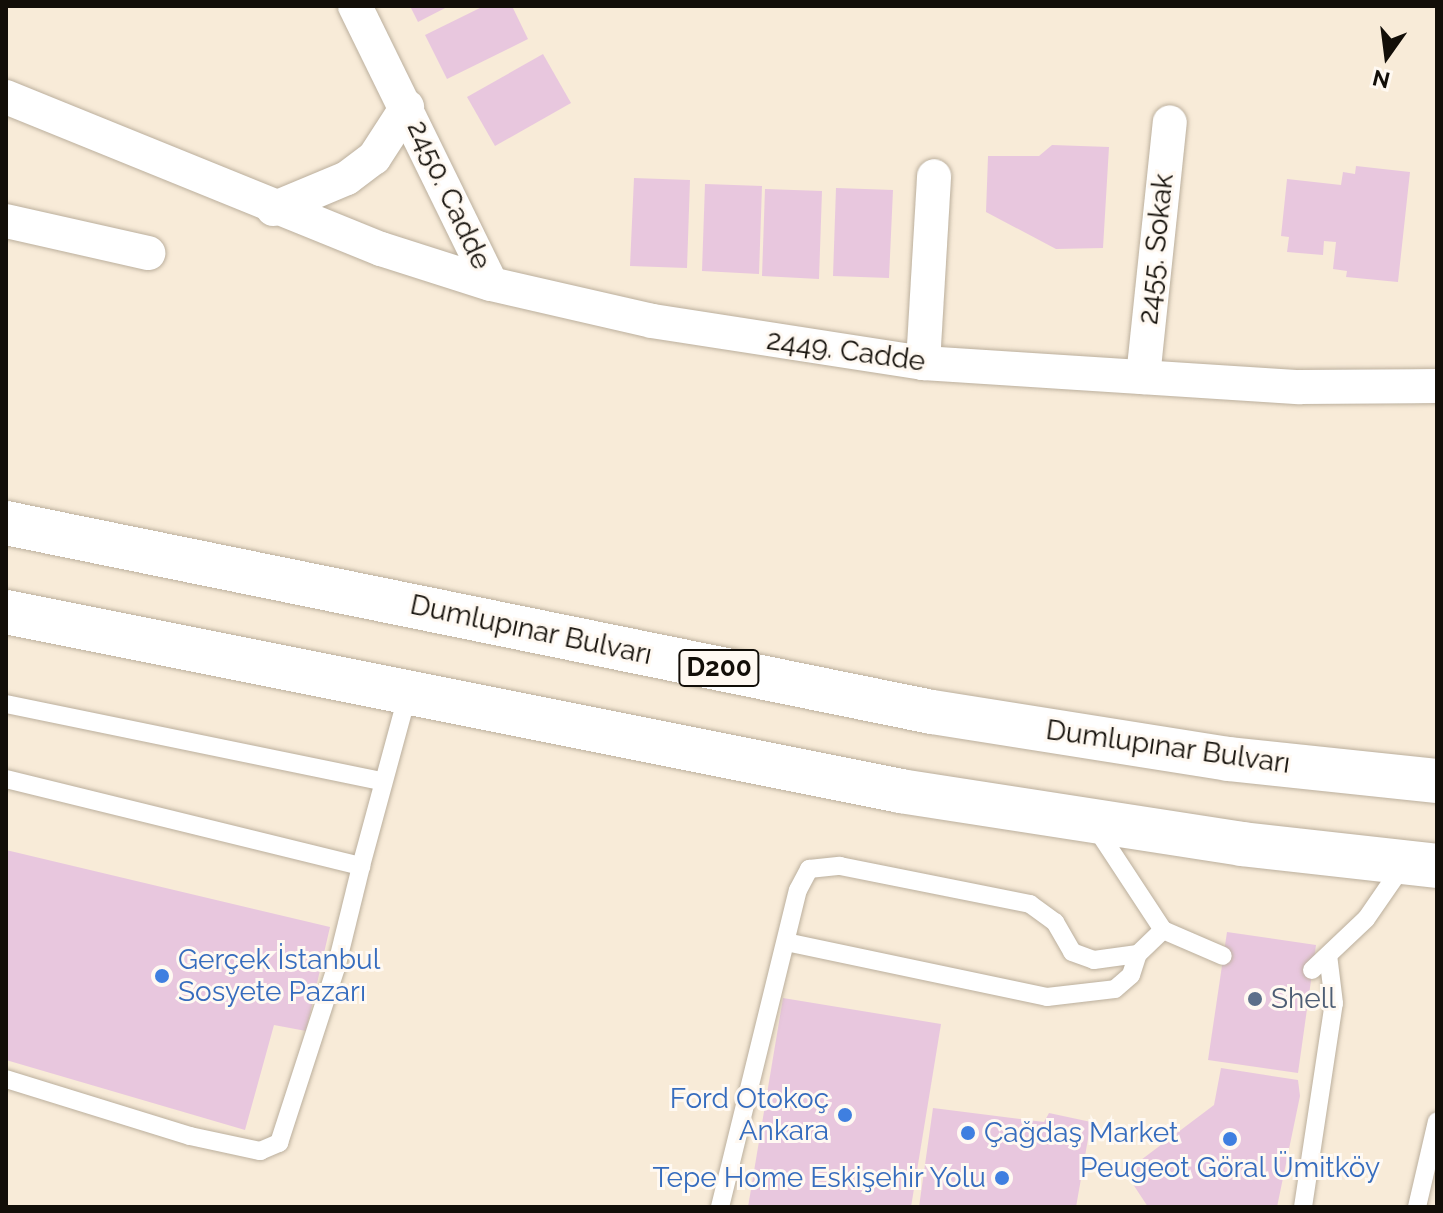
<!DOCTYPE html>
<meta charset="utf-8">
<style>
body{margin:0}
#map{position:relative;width:1443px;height:1213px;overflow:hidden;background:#f8ebd8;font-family:Raleway,sans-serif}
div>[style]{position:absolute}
.building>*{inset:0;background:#e8c7de}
.roads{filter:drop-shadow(0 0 2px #bbaf9d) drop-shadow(0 0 2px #bbaf9d)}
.lane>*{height:18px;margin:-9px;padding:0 9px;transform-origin:9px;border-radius:9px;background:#fff}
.street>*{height:34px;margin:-17px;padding:0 17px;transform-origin:17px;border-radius:17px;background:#fff}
.highway>*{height:44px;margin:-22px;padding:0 22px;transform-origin:22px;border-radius:22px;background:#fff}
.dots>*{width:22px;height:22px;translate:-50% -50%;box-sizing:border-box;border:4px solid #fff9f2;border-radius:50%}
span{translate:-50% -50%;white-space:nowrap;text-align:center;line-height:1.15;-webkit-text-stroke:6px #fff9f2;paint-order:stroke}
.shield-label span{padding:2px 6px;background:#fff9f2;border:2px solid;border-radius:6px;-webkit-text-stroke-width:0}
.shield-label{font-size:26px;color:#120e08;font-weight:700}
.street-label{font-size:28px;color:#120e08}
.shop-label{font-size:28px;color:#366cbe}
.left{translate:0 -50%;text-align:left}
.right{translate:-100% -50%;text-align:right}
.service-label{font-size:28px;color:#4e5e75}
.frame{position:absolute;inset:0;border:8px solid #120e08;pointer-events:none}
.north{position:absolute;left:1347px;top:16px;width:80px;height:80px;-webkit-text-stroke:6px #fff9f2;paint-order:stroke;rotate:194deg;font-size:22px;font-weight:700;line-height:32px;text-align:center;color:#120e08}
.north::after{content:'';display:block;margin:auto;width:28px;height:36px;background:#120e08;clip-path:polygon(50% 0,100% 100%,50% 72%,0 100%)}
</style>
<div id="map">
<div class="building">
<div style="clip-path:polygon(410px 6px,449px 6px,418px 22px)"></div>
<div style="clip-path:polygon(484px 6px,512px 6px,528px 39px,447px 79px,425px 35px)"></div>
<div style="clip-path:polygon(543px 54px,571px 103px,495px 146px,467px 97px)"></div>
<div style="clip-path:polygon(1052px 145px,1109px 147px,1103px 248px,1056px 249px,986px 212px,988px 156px,1039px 156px)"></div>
<div style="clip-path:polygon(1356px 166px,1410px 172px,1398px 282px,1346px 277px,1347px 271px,1333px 269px,1336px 242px,1324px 241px,1323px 255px,1287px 252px,1289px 237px,1281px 236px,1287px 179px,1341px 185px,1343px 172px,1355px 174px)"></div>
<div style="clip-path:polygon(634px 178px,690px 180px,687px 268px,630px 266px)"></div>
<div style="clip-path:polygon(705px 184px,762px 186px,759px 274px,702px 271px)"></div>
<div style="clip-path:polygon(836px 188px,893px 190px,889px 278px,833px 276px)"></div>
<div style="clip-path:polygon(765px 189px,822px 191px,819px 279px,762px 276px)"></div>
<div style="clip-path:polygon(6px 850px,330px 927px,306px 1031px,274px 1025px,245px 1130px,6px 1060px)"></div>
<div style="clip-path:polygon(1227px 932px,1316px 945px,1298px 1073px,1208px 1060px)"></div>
<div style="clip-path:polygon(783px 998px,941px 1024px,911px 1207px,748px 1207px)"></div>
<div style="clip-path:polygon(1221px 1068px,1298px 1080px,1300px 1096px,1277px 1207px,1148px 1207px,1125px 1172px,1214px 1105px)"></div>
<div style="clip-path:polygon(933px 1108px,1044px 1122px,1049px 1113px,1091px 1122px,1076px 1207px,919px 1207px)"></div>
</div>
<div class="roads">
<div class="lane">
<div style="left:6px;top:704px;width:382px;rotate:11.6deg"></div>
<div style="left:6px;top:779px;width:366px;rotate:13.8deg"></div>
<div style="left:361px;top:866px;width:179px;rotate:-74.8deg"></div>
<div style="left:1094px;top:825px;width:126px;rotate:56.7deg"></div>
<div style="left:1163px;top:930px;width:65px;rotate:23.4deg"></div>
<div style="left:786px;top:942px;width:267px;rotate:11.9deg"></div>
<div style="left:1047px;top:997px;width:68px;rotate:-6.7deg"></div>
<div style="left:1115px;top:989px;width:21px;rotate:-41deg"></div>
<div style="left:1131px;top:975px;width:22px;rotate:-72deg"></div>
<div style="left:1312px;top:970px;width:74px;rotate:-43.4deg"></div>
<div style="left:1366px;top:919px;width:67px;rotate:-55.4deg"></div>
<div style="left:6px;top:1079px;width:193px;rotate:17.2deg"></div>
<div style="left:190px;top:1136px;width:72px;rotate:12.1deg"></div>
<div style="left:260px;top:1151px;width:21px;rotate:-23deg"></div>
<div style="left:279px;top:1143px;width:184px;rotate:-72deg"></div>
<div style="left:336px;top:968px;width:105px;rotate:-76.2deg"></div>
<div style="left:720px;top:1207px;width:326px;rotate:-76.2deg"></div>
<div style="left:798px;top:890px;width:24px;rotate:-62deg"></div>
<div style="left:809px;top:869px;width:31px;rotate:-6deg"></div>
<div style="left:840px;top:866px;width:194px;rotate:11.3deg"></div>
<div style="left:1030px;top:904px;width:31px;rotate:36deg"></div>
<div style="left:1055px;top:922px;width:34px;rotate:60deg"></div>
<div style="left:1072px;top:952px;width:23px;rotate:20deg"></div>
<div style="left:1094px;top:960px;width:44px;rotate:-7.8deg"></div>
<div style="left:1138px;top:954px;width:35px;rotate:-44deg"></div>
<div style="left:1303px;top:1207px;width:206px;rotate:-81.4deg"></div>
<div style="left:1334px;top:1003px;width:48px;rotate:-97.1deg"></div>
<div style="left:1417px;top:1207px;width:88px;rotate:-76.9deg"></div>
</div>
<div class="street">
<div style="left:355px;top:6px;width:309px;rotate:63.9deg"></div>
<div style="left:6px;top:97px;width:405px;rotate:22.1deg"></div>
<div style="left:381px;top:249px;width:115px;rotate:17.7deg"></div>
<div style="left:491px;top:284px;width:165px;rotate:12.9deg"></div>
<div style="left:652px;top:321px;width:274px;rotate:8.8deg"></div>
<div style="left:923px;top:363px;width:377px;rotate:3.7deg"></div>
<div style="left:1299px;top:387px;width:138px;rotate:-0.4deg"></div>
<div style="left:273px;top:209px;width:80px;rotate:-22.7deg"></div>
<div style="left:347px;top:178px;width:34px;rotate:-37deg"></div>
<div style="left:374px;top:158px;width:61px;rotate:-57.1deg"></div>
<div style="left:6px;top:221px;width:146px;rotate:12.7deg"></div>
<div style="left:923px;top:363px;width:187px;rotate:-86.6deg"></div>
<div style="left:1143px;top:377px;width:256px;rotate:-84deg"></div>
</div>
<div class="highway">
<div style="left:6px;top:523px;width:945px;rotate:11.54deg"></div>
<div style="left:932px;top:712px;width:300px;rotate:9deg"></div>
<div style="left:1228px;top:759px;width:210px;rotate:6deg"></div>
<div style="left:6px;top:612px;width:913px;rotate:11.31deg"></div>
<div style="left:901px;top:791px;width:345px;rotate:8.8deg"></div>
<div style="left:1242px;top:844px;width:196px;rotate:6.4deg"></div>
</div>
</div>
<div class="dots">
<div style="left:162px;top:976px;background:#3f7fe0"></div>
<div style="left:1255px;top:999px;background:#5c6f8a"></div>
<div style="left:845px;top:1115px;background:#3f7fe0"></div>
<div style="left:968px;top:1133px;background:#3f7fe0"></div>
<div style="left:1230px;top:1139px;background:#3f7fe0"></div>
<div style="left:1002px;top:1178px;background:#3f7fe0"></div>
</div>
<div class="shield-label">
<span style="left:719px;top:668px">D200</span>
</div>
<div class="street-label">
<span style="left:449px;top:195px;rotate:65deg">2450. Cadde</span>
<span style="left:1156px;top:249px;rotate:-84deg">2455. Sokak</span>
<span style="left:846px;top:351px;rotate:8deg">2449. Cadde</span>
<span style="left:531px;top:630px;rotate:12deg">Dumlupınar Bulvarı</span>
<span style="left:1168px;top:747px;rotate:8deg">Dumlupınar Bulvarı</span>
</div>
<div class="shop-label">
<span class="left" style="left:178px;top:976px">Gerçek İstanbul<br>Sosyete Pazarı</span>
<span class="right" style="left:829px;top:1115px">Ford Otokoç<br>Ankara</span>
<span class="left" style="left:984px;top:1133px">Çağdaş Market</span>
<span style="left:1230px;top:1168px">Peugeot Göral Ümitköy</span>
<span class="right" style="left:986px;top:1178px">Tepe Home Eskişehir Yolu</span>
</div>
<div class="service-label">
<span class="left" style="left:1271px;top:999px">Shell</span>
</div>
<div class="frame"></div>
<div class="north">N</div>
</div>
